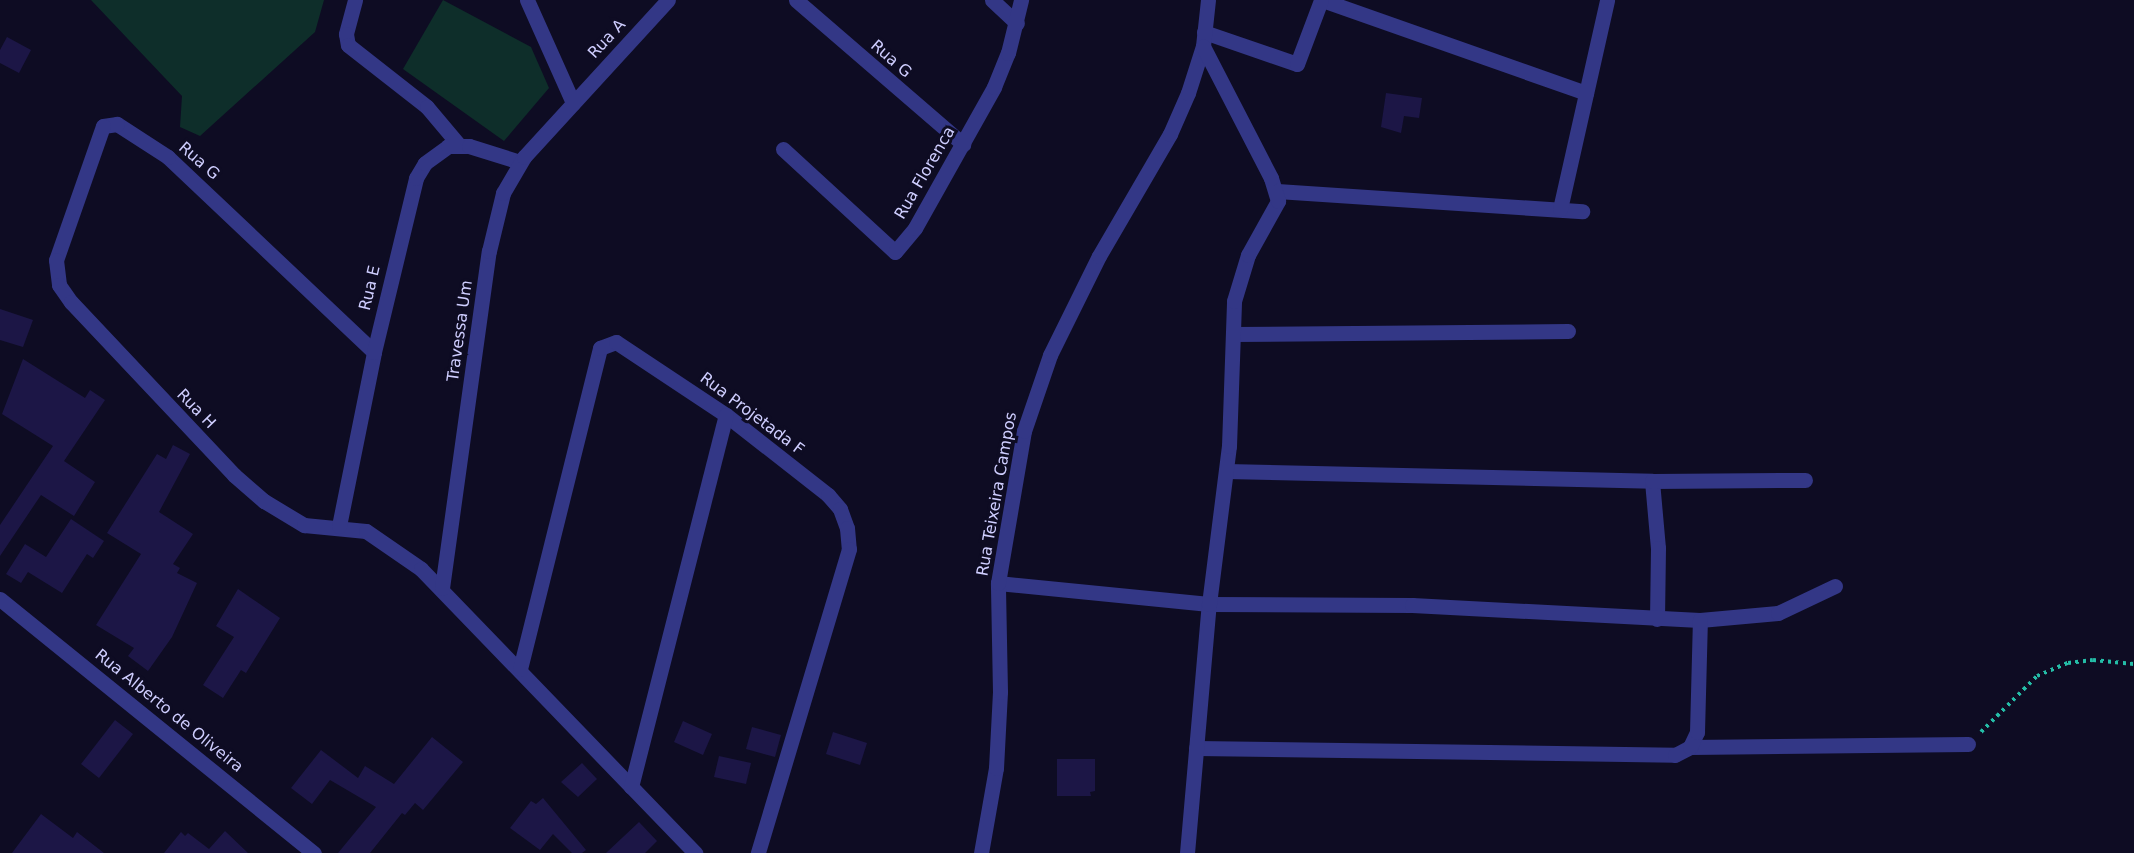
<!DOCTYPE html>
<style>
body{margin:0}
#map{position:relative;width:2134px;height:853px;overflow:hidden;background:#0e0c23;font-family:"DejaVu Sans",sans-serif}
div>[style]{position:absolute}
.green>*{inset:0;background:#0e2e2a}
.building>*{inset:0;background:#1c1646}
.path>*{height:4px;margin-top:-2px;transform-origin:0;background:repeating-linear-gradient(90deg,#24bda7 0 3px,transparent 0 7.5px)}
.minor>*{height:15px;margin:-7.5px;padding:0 7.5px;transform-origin:7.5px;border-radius:7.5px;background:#333786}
span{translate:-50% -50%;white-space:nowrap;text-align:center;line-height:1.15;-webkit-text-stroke:6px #0e0c23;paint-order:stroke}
.street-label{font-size:16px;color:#cfceff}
</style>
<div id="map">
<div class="green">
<div style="clip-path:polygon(91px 0,324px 0,315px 32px,200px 136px,180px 127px,182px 96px)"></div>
<div style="clip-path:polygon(443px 0,531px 47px,549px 88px,504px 141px,403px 69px)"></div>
</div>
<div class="building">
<div style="clip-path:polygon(7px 37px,31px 50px,19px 73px,0 63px,0 50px)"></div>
<div style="clip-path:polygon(1386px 93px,1422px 98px,1419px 118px,1404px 116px,1401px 133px,1381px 127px)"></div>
<div style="clip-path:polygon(0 309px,33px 320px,23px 347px,0 340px)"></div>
<div style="clip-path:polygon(23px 359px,85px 398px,90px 390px,105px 400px,64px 461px,95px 482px,74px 516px,41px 495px,0 556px,0 525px,53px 446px,2px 414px)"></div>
<div style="clip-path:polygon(173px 445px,190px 454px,159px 512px,193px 534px,173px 564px,180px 568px,177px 573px,197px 583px,172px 637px,148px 671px,128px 656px,134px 648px,96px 625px,141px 554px,107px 533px,157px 454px,166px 459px)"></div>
<div style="clip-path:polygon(71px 519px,104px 541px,93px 558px,87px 554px,62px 593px,28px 572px,21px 583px,6px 574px,25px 544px,46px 557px)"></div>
<div style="clip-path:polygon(238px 589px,280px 618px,246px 673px,241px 670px,223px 698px,203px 685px,234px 637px,216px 626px)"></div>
<div style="clip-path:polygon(115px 720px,133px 734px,99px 778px,81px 764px)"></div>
<div style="clip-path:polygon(683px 721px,712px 734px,703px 755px,674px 742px)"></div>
<div style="clip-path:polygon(752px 727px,781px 735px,775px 757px,746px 749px)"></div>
<div style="clip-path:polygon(833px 732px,867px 743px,860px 765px,826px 754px)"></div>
<div style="clip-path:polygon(432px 737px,463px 762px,423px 810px,415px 803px,405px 815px,402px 813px,370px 853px,338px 853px,376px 807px,330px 780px,312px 804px,291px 788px,321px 750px,358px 778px,365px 766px,394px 784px)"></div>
<div style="clip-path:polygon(719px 756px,751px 763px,746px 784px,714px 777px)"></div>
<div style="clip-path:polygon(1057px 759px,1095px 759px,1095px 791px,1090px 792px,1091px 796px,1057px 796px)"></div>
<div style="clip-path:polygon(582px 763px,597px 779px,578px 797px,561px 782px)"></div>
<div style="clip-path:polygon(543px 798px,586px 850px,582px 853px,572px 853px,553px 834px,540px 850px,510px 828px,531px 801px,536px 804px)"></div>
<div style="clip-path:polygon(41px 814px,73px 838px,77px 832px,104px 853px,12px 853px)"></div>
<div style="clip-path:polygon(639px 822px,657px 841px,645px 853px,606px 853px)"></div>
<div style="clip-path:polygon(225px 831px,248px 853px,164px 853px,181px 832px,185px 836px,188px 833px,209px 849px)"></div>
</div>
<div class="path">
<div style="left:1981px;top:732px;width:79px;rotate:-45deg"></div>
<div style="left:2037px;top:676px;width:34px;rotate:-23deg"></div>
<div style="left:2068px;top:663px;width:25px;rotate:-7deg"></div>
<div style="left:2093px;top:660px;width:41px;rotate:5.6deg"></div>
</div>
<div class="minor">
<div style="left:355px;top:0;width:35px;rotate:105deg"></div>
<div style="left:346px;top:34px;width:11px;rotate:80deg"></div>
<div style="left:348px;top:45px;width:100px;rotate:38.1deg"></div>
<div style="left:427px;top:107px;width:50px;rotate:49.9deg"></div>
<div style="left:527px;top:0;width:113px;rotate:65.9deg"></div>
<div style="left:796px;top:0;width:221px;rotate:40.8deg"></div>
<div style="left:992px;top:0;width:34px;rotate:43deg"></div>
<div style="left:1322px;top:0;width:280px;rotate:19.4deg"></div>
<div style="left:1204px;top:32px;width:98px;rotate:19deg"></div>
<div style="left:1297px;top:64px;width:68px;rotate:-69.4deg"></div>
<div style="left:783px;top:149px;width:152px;rotate:42.6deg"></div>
<div style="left:895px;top:252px;width:31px;rotate:-50deg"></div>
<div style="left:915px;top:228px;width:162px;rotate:-60.7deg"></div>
<div style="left:994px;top:87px;width:37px;rotate:-68deg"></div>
<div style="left:1008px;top:53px;width:55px;rotate:-76.2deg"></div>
<div style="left:1277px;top:191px;width:306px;rotate:3.8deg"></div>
<div style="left:1560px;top:209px;width:214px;rotate:-77.3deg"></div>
<div style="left:1234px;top:334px;width:334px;rotate:-0.5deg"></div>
<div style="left:374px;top:352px;width:284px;rotate:-136.6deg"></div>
<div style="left:168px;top:157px;width:61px;rotate:-147.1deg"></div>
<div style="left:117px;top:124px;width:14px;rotate:172deg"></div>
<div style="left:103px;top:126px;width:142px;rotate:109.3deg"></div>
<div style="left:56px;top:260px;width:25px;rotate:83deg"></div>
<div style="left:59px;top:285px;width:21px;rotate:55deg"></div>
<div style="left:71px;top:302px;width:238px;rotate:46.7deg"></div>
<div style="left:234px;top:475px;width:40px;rotate:41deg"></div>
<div style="left:264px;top:501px;width:47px;rotate:31deg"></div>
<div style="left:304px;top:525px;width:62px;rotate:5.5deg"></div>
<div style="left:366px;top:531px;width:67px;rotate:34.6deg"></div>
<div style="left:421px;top:569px;width:395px;rotate:46deg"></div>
<div style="left:1226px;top:471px;width:426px;rotate:1.3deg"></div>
<div style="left:1652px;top:481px;width:67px;rotate:84.9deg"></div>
<div style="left:1658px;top:548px;width:71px;rotate:90.8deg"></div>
<div style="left:1652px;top:481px;width:153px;rotate:-0.4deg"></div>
<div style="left:339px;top:526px;width:177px;rotate:-78.6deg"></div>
<div style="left:374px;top:352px;width:179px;rotate:-76.4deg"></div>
<div style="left:416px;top:178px;width:17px;rotate:-59deg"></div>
<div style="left:425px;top:163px;width:29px;rotate:-36deg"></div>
<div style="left:448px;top:146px;width:21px"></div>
<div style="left:469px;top:146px;width:53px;rotate:17.4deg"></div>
<div style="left:998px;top:583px;width:212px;rotate:5.7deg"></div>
<div style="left:1209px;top:604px;width:203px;rotate:0.3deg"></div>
<div style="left:1412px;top:605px;width:288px;rotate:3deg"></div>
<div style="left:1700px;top:620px;width:78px;rotate:-5.1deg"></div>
<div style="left:1778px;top:613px;width:63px;rotate:-25.3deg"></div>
<div style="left:442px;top:588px;width:340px;rotate:-82.1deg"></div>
<div style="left:489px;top:251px;width:60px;rotate:-76.4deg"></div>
<div style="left:503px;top:193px;width:42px;rotate:-59.7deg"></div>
<div style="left:524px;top:157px;width:213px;rotate:-47.5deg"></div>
<div style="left:0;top:599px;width:404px;rotate:39deg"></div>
<div style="left:520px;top:669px;width:331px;rotate:-76deg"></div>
<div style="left:600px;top:348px;width:17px;rotate:-21deg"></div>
<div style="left:616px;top:342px;width:132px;rotate:33.6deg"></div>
<div style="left:726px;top:415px;width:130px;rotate:38.1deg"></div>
<div style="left:828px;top:495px;width:18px;rotate:49deg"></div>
<div style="left:840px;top:509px;width:20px;rotate:70deg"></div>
<div style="left:847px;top:528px;width:21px;rotate:85deg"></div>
<div style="left:849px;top:549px;width:317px;rotate:106.7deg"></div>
<div style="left:1690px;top:747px;width:278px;rotate:-0.6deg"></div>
<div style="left:1196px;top:748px;width:479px;rotate:0.8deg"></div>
<div style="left:1675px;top:755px;width:17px;rotate:-28deg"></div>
<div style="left:1690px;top:747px;width:17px;rotate:-65deg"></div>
<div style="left:1697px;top:732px;width:112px;rotate:-88.5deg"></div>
<div style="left:631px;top:787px;width:384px;rotate:-75.7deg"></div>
<div style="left:981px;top:853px;width:86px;rotate:-80deg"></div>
<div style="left:996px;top:768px;width:76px;rotate:-87deg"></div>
<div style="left:1000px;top:692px;width:109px;rotate:-91.1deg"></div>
<div style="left:998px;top:583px;width:154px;rotate:-80.3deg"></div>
<div style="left:1024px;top:431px;width:80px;rotate:-71.1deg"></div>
<div style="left:1050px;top:355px;width:110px;rotate:-63.7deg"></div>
<div style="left:1099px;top:256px;width:141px;rotate:-59.8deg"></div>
<div style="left:1170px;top:134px;width:45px;rotate:-66.3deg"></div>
<div style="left:1188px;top:93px;width:49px;rotate:-72.3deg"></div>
<div style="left:1203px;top:46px;width:46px;rotate:-83.8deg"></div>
<div style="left:1187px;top:853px;width:250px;rotate:-85deg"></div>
<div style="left:1209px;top:604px;width:159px;rotate:-82.8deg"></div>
<div style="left:1229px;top:446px;width:145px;rotate:-88deg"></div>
<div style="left:1234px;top:301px;width:48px;rotate:-73.1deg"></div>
<div style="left:1248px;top:255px;width:62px;rotate:-60.9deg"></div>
<div style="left:1278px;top:201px;width:24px;rotate:-107deg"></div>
<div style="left:1271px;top:178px;width:148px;rotate:-117.3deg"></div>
</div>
<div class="street-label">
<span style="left:607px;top:39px;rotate:-47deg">Rua A</span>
<span style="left:891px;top:59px;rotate:41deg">Rua G</span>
<span style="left:199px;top:161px;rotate:41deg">Rua G</span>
<span style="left:925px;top:173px;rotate:-60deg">Rua Florenca</span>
<span style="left:370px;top:288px;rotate:-77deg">Rua E</span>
<span style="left:460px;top:331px;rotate:-82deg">Travessa Um</span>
<span style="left:196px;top:409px;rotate:46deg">Rua H</span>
<span style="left:752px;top:414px;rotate:37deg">Rua Projetada F</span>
<span style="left:997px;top:494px;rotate:-80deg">Rua Teixeira Campos</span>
<span style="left:169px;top:711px;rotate:39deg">Rua Alberto de Oliveira</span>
</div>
</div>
